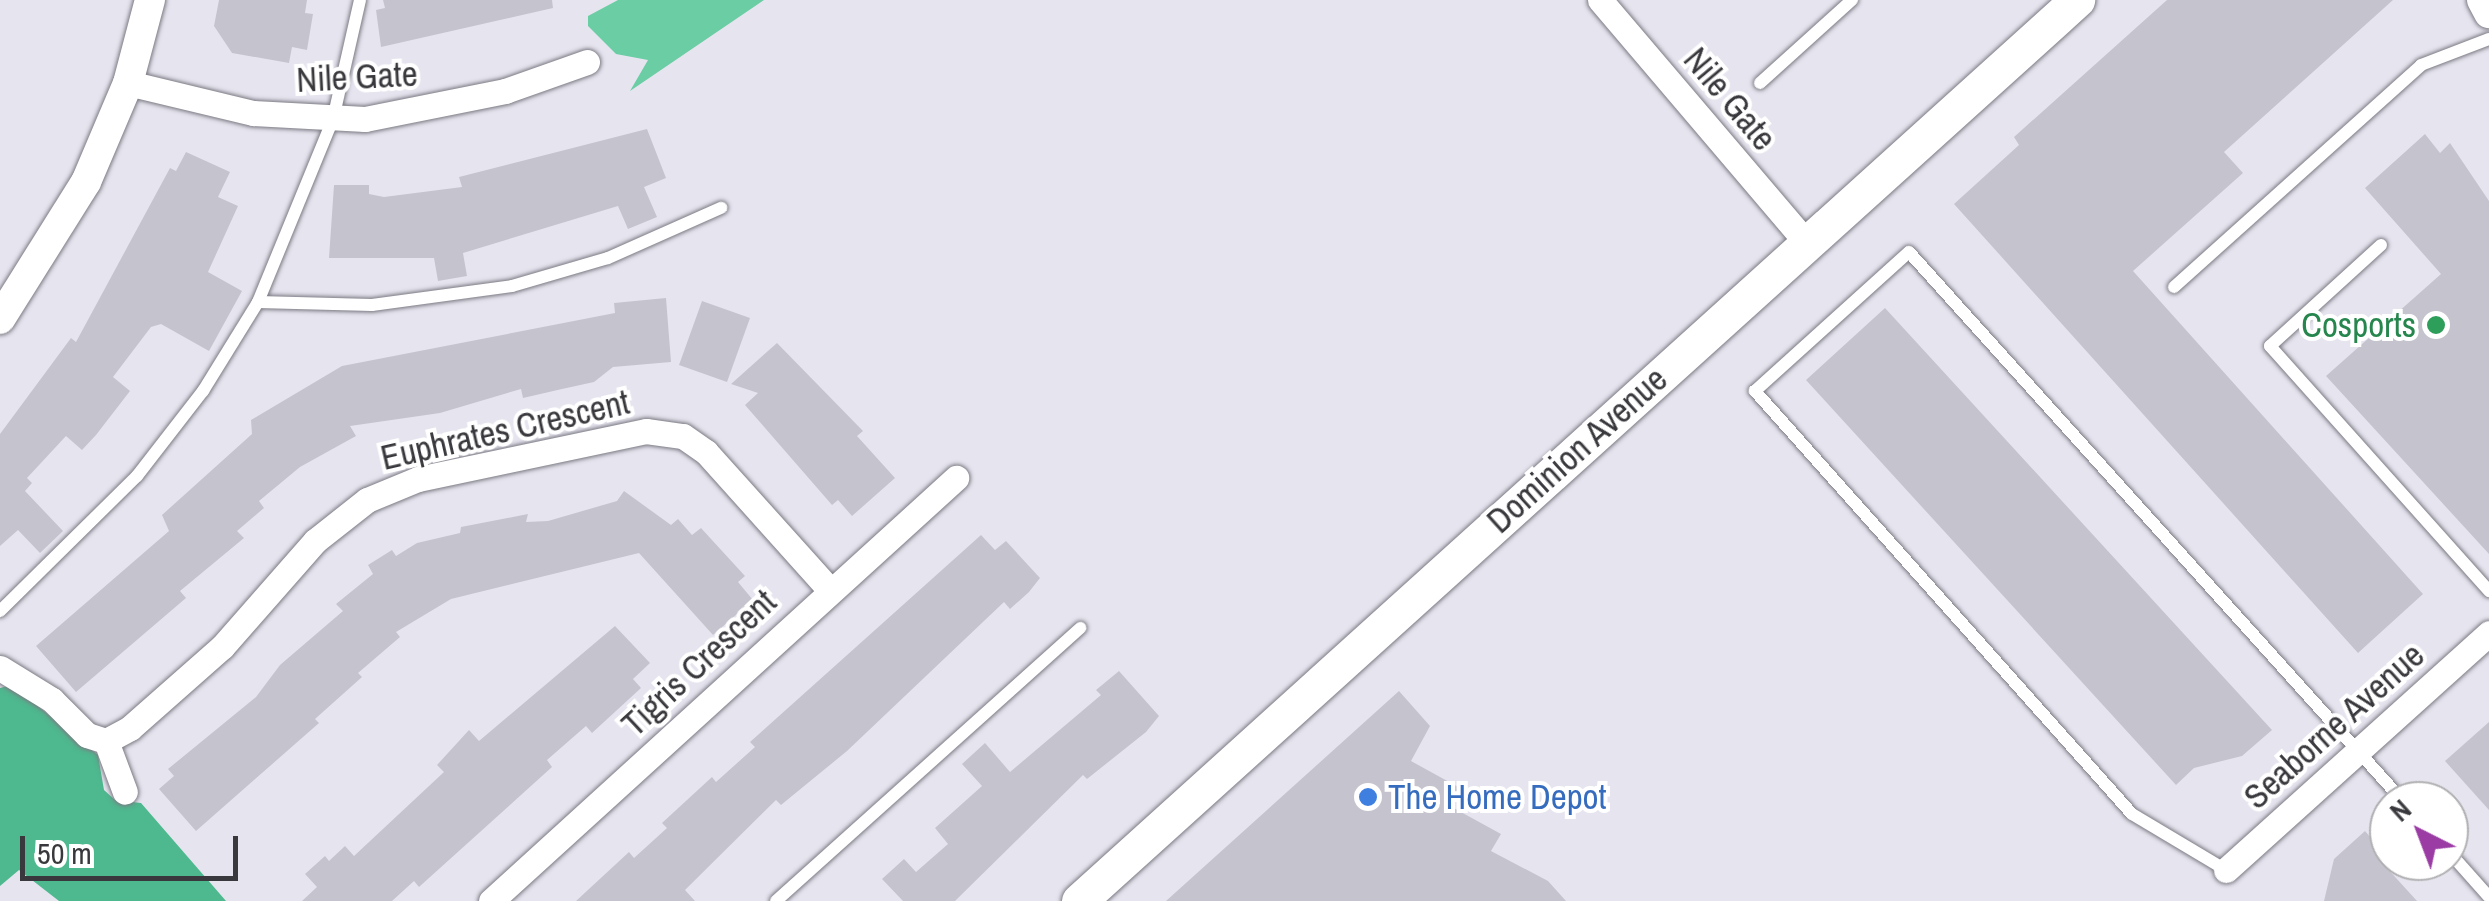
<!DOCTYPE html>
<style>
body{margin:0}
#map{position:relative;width:2489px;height:901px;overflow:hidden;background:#e6e5ef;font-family:"Archivo Narrow",sans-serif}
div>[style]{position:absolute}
.green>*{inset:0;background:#6acda3}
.forest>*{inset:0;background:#4eb88e}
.building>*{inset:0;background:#c5c4ce}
.roads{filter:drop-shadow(0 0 2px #7b7a83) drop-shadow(0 0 2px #7b7a83)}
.service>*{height:12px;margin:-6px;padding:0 6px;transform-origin:6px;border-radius:6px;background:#fff}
.minor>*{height:25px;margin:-12.5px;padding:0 12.5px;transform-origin:12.5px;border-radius:12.5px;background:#fff}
.tertiary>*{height:30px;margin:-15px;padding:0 15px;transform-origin:15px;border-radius:15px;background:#fff}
.secondary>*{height:35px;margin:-17.5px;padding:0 17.5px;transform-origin:17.5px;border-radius:17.5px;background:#fff}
.dots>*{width:28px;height:28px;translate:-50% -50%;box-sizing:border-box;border:5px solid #fff;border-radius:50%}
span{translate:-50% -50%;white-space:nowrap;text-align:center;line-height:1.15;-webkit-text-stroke:8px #fff;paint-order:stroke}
.street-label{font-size:35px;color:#39383c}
.leisure-label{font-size:35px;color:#27864d}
.right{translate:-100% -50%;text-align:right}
.shop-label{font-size:35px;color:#366cbe}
.left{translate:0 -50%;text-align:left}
.north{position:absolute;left:2369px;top:781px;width:100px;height:100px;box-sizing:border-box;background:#fff;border:2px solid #b0afb1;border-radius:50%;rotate:318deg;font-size:28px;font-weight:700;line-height:40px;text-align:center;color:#39383c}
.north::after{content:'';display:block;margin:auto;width:35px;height:45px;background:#9b3ca5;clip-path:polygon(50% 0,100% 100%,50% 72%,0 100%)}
.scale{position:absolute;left:20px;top:836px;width:218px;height:45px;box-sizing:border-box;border:5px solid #39383c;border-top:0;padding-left:12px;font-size:30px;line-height:35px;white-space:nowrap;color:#39383c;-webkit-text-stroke:8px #fff;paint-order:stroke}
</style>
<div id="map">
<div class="green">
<div style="clip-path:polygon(618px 0,764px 0,630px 91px,648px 60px,616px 54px,588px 26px,588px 16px)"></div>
</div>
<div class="forest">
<div style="clip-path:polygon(12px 685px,98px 755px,104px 790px,115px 800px,141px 803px,226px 901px,59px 901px,19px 870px,0 886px,0 688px)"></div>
</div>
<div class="building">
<div style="clip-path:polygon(219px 0,307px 0,305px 13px,313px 14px,307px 50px,292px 47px,289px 63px,232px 53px,214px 26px)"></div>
<div style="clip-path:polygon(383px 0,552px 0,553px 8px,381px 47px,376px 10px,385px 8px)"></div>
<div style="clip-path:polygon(2167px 0,2393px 0,2224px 152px,2243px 173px,2133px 271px,2423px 594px,2358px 653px,1954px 204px,2019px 145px,2014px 137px)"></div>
<div style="clip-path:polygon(647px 129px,666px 178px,644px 187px,657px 217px,628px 229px,618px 206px,463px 253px,467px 276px,438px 281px,434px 258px,329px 258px,334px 185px,369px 185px,369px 194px,384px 197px,462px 187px,459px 177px)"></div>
<div style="clip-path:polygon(2425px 134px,2440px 153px,2450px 143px,2489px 201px,2489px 554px,2326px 376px,2441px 274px,2365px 188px)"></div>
<div style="clip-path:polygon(186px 152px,230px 172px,218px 197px,238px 206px,208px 272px,242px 291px,209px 351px,161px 324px,151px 327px,113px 377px,130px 391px,96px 435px,82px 450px,66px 436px,27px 478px,32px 483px,25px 491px,63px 531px,40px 553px,18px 530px,0 546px,0 434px,71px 338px,76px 342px,170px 168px,176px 171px)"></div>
<div style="clip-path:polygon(666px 298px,671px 362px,613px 367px,594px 382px,562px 389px,523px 398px,521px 389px,440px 413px,350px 426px,356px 436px,300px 467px,259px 501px,264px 508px,237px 531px,244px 538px,180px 591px,186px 598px,76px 692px,36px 646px,169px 531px,162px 515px,252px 434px,251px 420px,342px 366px,615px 313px,614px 303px)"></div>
<div style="clip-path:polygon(702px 301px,750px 318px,727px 382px,679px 365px)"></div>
<div style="clip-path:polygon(1885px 308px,2272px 730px,2242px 756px,2194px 768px,2176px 785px,1806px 380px)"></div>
<div style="clip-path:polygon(777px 343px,863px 431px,857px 436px,895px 478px,852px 516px,838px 500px,832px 505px,745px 405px,758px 393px,731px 384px)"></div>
<div style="clip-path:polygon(624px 491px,671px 525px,678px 519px,692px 535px,701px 528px,745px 576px,738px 582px,753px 600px,713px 635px,639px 553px,451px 599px,396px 632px,400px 637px,358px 673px,362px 677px,315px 719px,319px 723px,196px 831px,159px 789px,174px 776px,168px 769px,256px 697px,280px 665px,343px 611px,336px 604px,373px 574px,368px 565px,392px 550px,396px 556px,417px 543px,460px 533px,461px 527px,528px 514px,526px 522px,548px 521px,617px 501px)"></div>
<div style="clip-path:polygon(981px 535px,995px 550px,1006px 541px,1040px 578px,1029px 592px,1010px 609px,1004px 602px,847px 751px,781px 805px,776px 800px,685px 890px,695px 901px,576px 901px,629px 852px,634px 858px,667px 828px,662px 823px,712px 777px,716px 782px,755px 747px,750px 742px)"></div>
<div style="clip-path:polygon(615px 626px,650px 663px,633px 679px,641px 688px,592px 733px,586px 726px,547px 760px,552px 767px,419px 887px,414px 881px,392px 901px,302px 901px,317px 887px,305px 874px,325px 856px,329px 861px,345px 846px,354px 856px,444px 772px,437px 765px,469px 730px,479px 741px)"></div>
<div style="clip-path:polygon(1119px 671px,1159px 716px,1146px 732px,1087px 779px,1083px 775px,955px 901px,903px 901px,882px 879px,904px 859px,916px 872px,948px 844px,935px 828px,982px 786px,962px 764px,985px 743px,1010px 772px,1101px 695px,1096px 690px)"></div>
<div style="clip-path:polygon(1399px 691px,1430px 726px,1411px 761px,1460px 788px,1450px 806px,1501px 834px,1491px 851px,1548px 881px,1566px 901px,1166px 901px)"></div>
<div style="clip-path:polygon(2489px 722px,2489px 810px,2445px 761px)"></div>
<div style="clip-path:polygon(2365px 831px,2392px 862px,2386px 867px,2417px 901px,2324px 901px,2334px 859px)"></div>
</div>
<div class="roads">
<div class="service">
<div style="left:1760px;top:83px;width:124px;rotate:-42.1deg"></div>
<div style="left:2381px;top:245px;width:150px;rotate:137.7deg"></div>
<div style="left:2270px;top:346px;width:329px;rotate:48.2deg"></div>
<div style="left:2174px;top:287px;width:332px;rotate:-41.9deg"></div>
<div style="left:2421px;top:65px;width:73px;rotate:-20.9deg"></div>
<div style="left:258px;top:302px;width:114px;rotate:1.5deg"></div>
<div style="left:372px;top:305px;width:141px;rotate:-7.7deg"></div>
<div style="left:512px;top:286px;width:100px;rotate:-16.3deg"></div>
<div style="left:608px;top:258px;width:124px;rotate:-23.9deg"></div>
<div style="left:0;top:611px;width:192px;rotate:-44.6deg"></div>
<div style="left:137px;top:476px;width:108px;rotate:-52.2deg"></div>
<div style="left:203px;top:391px;width:105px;rotate:-58.3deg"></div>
<div style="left:258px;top:302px;width:198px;rotate:-67.7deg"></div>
<div style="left:333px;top:119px;width:122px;rotate:-77.2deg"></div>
<div style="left:2449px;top:852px;width:60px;rotate:48.4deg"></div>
<div style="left:2226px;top:870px;width:109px;rotate:-149.2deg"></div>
<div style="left:2132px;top:814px;width:567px;rotate:-131.71deg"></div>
<div style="left:1755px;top:391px;width:207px;rotate:-42.1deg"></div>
<div style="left:1909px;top:252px;width:739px;rotate:48.02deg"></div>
<div style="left:776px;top:901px;width:409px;rotate:-41.9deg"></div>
</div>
<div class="minor">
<div style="left:1600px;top:0;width:319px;rotate:49.6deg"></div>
<div style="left:128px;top:83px;width:129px;rotate:13.5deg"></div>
<div style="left:253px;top:113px;width:112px;rotate:3.1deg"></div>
<div style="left:365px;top:119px;width:143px;rotate:-11.3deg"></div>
<div style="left:505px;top:91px;width:87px;rotate:-19.5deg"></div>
<div style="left:0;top:668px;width:61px;rotate:31.6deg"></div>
<div style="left:52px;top:700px;width:49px;rotate:45deg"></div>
<div style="left:87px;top:735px;width:20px;rotate:18deg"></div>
<div style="left:106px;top:741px;width:27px;rotate:-28deg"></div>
<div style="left:130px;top:728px;width:123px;rotate:-41.4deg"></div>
<div style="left:222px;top:647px;width:141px;rotate:-48.7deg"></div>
<div style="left:315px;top:541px;width:66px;rotate:-38.3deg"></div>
<div style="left:367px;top:500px;width:55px;rotate:-22.4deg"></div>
<div style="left:418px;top:479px;width:233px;rotate:-11.9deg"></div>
<div style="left:646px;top:431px;width:37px;rotate:8deg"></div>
<div style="left:683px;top:436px;width:28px;rotate:35deg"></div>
<div style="left:706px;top:452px;width:186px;rotate:48.1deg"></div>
<div style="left:106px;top:741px;width:54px;rotate:69.6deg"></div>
<div style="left:2226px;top:870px;width:354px;rotate:-42deg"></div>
<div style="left:491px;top:901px;width:629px;rotate:-42.29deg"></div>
</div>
<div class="tertiary">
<div style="left:2482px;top:0;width:15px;rotate:62deg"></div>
<div style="left:0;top:319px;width:162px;rotate:-57.9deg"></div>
<div style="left:86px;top:182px;width:108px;rotate:-67deg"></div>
<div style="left:128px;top:83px;width:86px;rotate:-75.2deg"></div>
</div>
<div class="secondary">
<div style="left:1079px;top:901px;width:1345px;rotate:-42.08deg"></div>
</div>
</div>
<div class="dots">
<div style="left:2436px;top:325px;background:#2e9e5b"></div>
<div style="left:1368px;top:797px;background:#3f7fe0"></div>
</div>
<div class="street-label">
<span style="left:357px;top:77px;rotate:-3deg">Nile Gate</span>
<span style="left:1730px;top:99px;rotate:50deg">Nile Gate</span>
<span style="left:505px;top:430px;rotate:-13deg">Euphrates Crescent</span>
<span style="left:1577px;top:450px;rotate:-42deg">Dominion Avenue</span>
<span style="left:699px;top:663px;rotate:-43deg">Tigris Crescent</span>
<span style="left:2334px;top:726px;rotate:-42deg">Seaborne Avenue</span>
</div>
<div class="leisure-label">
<span class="right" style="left:2416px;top:325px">Cosports</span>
</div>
<div class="shop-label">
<span class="left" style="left:1388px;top:797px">The Home Depot</span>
</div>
<div class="north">N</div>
<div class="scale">50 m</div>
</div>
